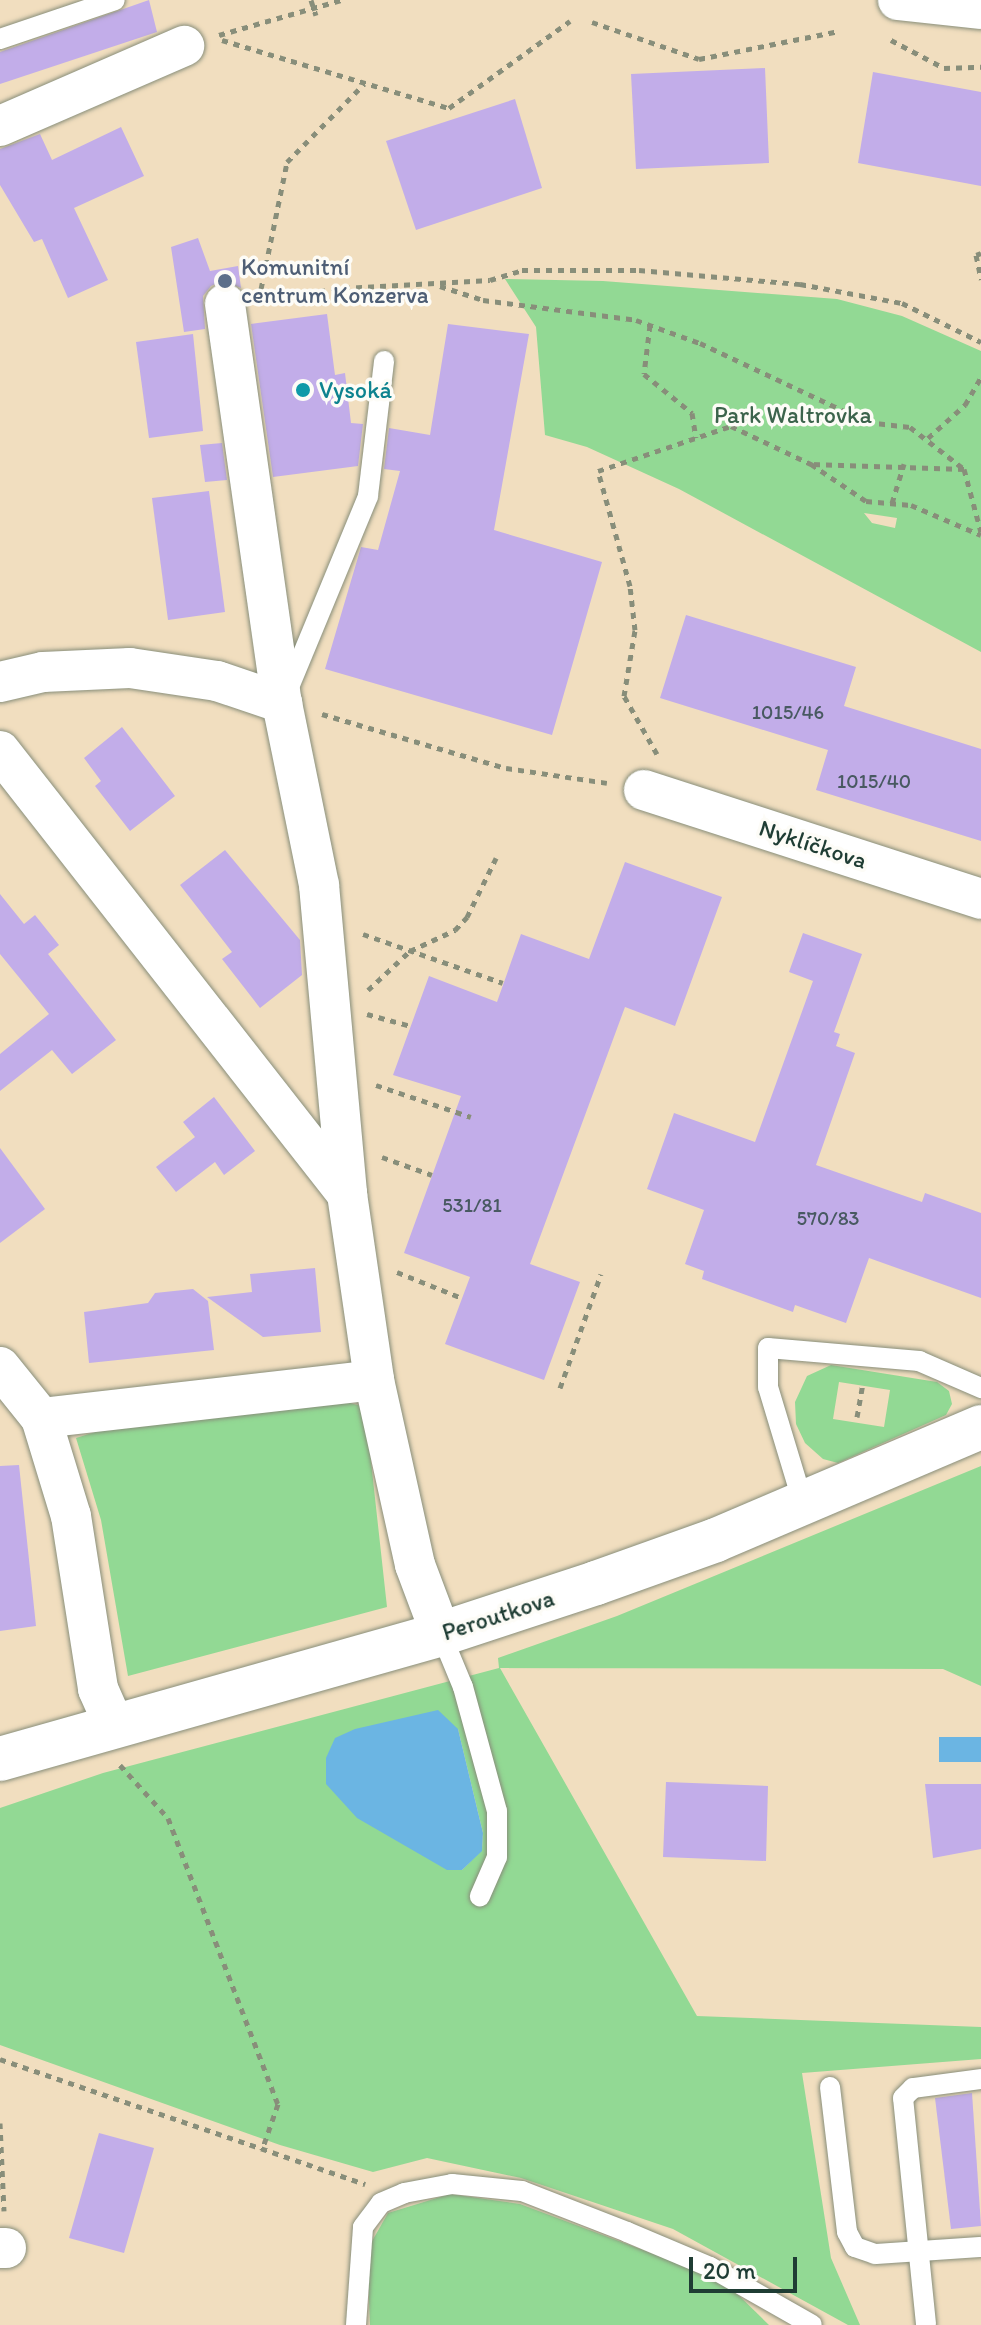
<!DOCTYPE html>
<meta charset="utf-8">
<style>
body{margin:0}
#map{position:relative;width:981px;height:2325px;overflow:hidden;background:#f1debf;font-family:Itim,sans-serif}
div>[style]{position:absolute}
.green>*{inset:0;background:#92d994}
.water>*{inset:0;background:#6bb5e3}
.building>*{inset:0;background:#c2ade9}
.path>*{height:5px;margin-top:-2.5px;transform-origin:0;background:repeating-linear-gradient(90deg,#888e7a 0 6px,transparent 0 12px)}
.roads{filter:drop-shadow(0 0 2px #888e7a) drop-shadow(0 0 2px #888e7a)}
.lane>*{height:20px;margin:-10px;padding:0 10px;transform-origin:10px;border-radius:10px;background:#fff}
.street>*{height:40px;margin:-20px;padding:0 20px;transform-origin:20px;border-radius:20px;background:#fff}
.secondary>*{height:44px;margin:-22px;padding:0 22px;transform-origin:22px;border-radius:22px;background:#fff}
.dots>*{width:22px;height:22px;translate:-50% -50%;box-sizing:border-box;border:4px solid #fdfcf7;border-radius:50%}
span{translate:-50% -50%;white-space:nowrap;text-align:center;line-height:1.15;-webkit-text-stroke:7px #fdfcf7;paint-order:stroke}
.number-label{font-size:20px;color:#485961}
.number-label span{-webkit-text-stroke-width:0}
.service-label{font-size:24px;color:#4e5e75}
.left{translate:0 -50%;text-align:left}
.culture-label{font-size:24px;color:#0d838f}
.park-label{font-size:24px;color:#3c644c}
.street-label{font-size:24px;color:#1f3d34}
.scale{position:absolute;left:689px;top:2257px;width:108px;height:36px;box-sizing:border-box;border:4px solid #1f3d34;border-top:0;padding-left:10px;font-size:24px;line-height:28px;white-space:nowrap;color:#1f3d34;-webkit-text-stroke:6px #fdfcf7;paint-order:stroke}
</style>
<div id="map">
<div class="green">
<div style="clip-path:polygon(evenodd,505px 279px,603px 281px,837px 299px,902px 316px,981px 351px,981px 652px,679px 489px,587px 447px,545px 435px,536px 327px,505px 279px,864px 513px,897px 518px,895px 528px,872px 523px,864px 513px)"></div>
<div style="clip-path:polygon(evenodd,831px 1365px,937px 1382px,949px 1391px,952px 1404px,946px 1415px,838px 1463px,823px 1459px,805px 1443px,796px 1424px,795px 1402px,807px 1376px,831px 1365px,839px 1382px,890px 1390px,884px 1427px,833px 1419px,839px 1382px)"></div>
<div style="clip-path:polygon(339px 1400px,365px 1407px,387px 1607px,128px 1676px,101px 1520px,76px 1438px,111px 1427px)"></div>
<div style="clip-path:polygon(evenodd,981px 1466px,981px 1686px,943px 1669px,500px 1668px,697px 2016px,981px 2027px,981px 2059px,802px 2073px,831px 2258px,860px 2325px,848px 2325px,673px 2229px,521px 2178px,427px 2158px,373px 2172px,280px 2145px,0 2045px,0 1808px,103px 1773px,499px 1668px,498px 1658px,617px 1616px,981px 1466px,458px 1729px,483px 1833px,482px 1850px,462px 1870px,458px 1729px)"></div>
<div style="clip-path:polygon(450px 2194px,520px 2204px,723px 2280px,769px 2325px,370px 2325px,367px 2250px,388px 2213px)"></div>
</div>
<div class="water">
<div style="clip-path:polygon(438px 1710px,458px 1729px,483px 1833px,482px 1851px,462px 1870px,447px 1870px,357px 1818px,326px 1784px,326px 1758px,335px 1738px,355px 1729px)"></div>
<div style="clip-path:polygon(939px 1737px,981px 1737px,981px 1762px,939px 1762px)"></div>
</div>
<div class="building">
<div style="clip-path:polygon(149px 0,157px 32px,0 84px,0 52px)"></div>
<div style="clip-path:polygon(765px 68px,769px 163px,636px 169px,631px 74px)"></div>
<div style="clip-path:polygon(873px 72px,981px 92px,981px 186px,858px 163px)"></div>
<div style="clip-path:polygon(515px 99px,542px 188px,416px 230px,386px 141px)"></div>
<div style="clip-path:polygon(121px 127px,144px 176px,74px 208px,108px 280px,68px 298px,42px 239px,34px 242px,0 185px,0 149px,40px 134px,52px 160px)"></div>
<div style="clip-path:polygon(198px 238px,210px 271px,238px 266px,241px 288px,223px 281px,211px 286px,203px 296px,205px 329px,184px 332px,171px 247px)"></div>
<div style="clip-path:polygon(327px 314px,335px 375px,345px 373px,351px 423px,363px 424px,358px 466px,273px 477px,251px 324px)"></div>
<div style="clip-path:polygon(448px 324px,529px 334px,494px 530px,602px 562px,552px 735px,325px 669px,361px 547px,378px 550px,400px 471px,384px 469px,389px 428px,430px 435px)"></div>
<div style="clip-path:polygon(193px 334px,203px 431px,149px 438px,136px 342px)"></div>
<div style="clip-path:polygon(222px 443px,227px 480px,205px 482px,200px 445px)"></div>
<div style="clip-path:polygon(209px 491px,225px 612px,168px 620px,152px 498px)"></div>
<div style="clip-path:polygon(686px 615px,856px 667px,844px 706px,981px 749px,981px 841px,816px 790px,828px 750px,660px 698px)"></div>
<div style="clip-path:polygon(122px 727px,175px 796px,130px 831px,95px 786px,101px 781px,84px 758px)"></div>
<div style="clip-path:polygon(225px 850px,300px 940px,302px 975px,260px 1008px,222px 959px,232px 952px,180px 885px)"></div>
<div style="clip-path:polygon(625px 862px,722px 897px,675px 1026px,625px 1007px,530px 1264px,580px 1282px,544px 1380px,445px 1344px,470px 1277px,404px 1253px,461px 1096px,393px 1075px,429px 976px,497px 1002px,521px 934px,589px 959px)"></div>
<div style="clip-path:polygon(0 894px,24px 924px,35px 915px,59px 945px,48px 954px,116px 1040px,72px 1074px,52px 1050px,0 1091px,0 1054px,49px 1014px,0 954px)"></div>
<div style="clip-path:polygon(803px 933px,862px 954px,834px 1032px,840px 1034px,836px 1046px,855px 1053px,816px 1165px,922px 1202px,925px 1193px,981px 1213px,981px 1298px,869px 1258px,846px 1323px,795px 1305px,793px 1312px,702px 1279px,704px 1271px,685px 1264px,704px 1210px,647px 1189px,674px 1113px,755px 1142px,813px 981px,789px 972px)"></div>
<div style="clip-path:polygon(214px 1097px,255px 1151px,224px 1175px,215px 1162px,176px 1192px,156px 1167px,195px 1137px,183px 1122px)"></div>
<div style="clip-path:polygon(0 1148px,45px 1209px,0 1243px)"></div>
<div style="clip-path:polygon(315px 1268px,321px 1332px,263px 1337px,207px 1297px,252px 1292px,250px 1274px)"></div>
<div style="clip-path:polygon(193px 1289px,208px 1301px,214px 1350px,89px 1363px,84px 1312px,148px 1303px,155px 1293px)"></div>
<div style="clip-path:polygon(19px 1465px,36px 1626px,0 1631px,0 1466px)"></div>
<div style="clip-path:polygon(666px 1782px,768px 1786px,766px 1861px,663px 1857px)"></div>
<div style="clip-path:polygon(925px 1784px,981px 1784px,981px 1849px,933px 1858px)"></div>
<div style="clip-path:polygon(972px 2093px,981px 2226px,951px 2229px,935px 2098px)"></div>
<div style="clip-path:polygon(99px 2133px,154px 2148px,124px 2253px,69px 2238px)"></div>
</div>
<div class="path">
<div style="left:311px;top:0;width:16px;rotate:72deg"></div>
<div style="left:592px;top:22px;width:113px;rotate:19.1deg"></div>
<div style="left:699px;top:59px;width:143px;rotate:-11.3deg"></div>
<div style="left:219px;top:35px;width:127px;rotate:-16deg"></div>
<div style="left:222px;top:40px;width:237px;rotate:16.7deg"></div>
<div style="left:449px;top:108px;width:149px;rotate:-35.7deg"></div>
<div style="left:891px;top:40px;width:60px;rotate:27.8deg"></div>
<div style="left:944px;top:68px;width:37px;rotate:-2deg"></div>
<div style="left:981px;top:253px;width:5px;rotate:158deg"></div>
<div style="left:976px;top:255px;width:25px;rotate:78deg"></div>
<div style="left:440px;top:286px;width:45px;rotate:18deg"></div>
<div style="left:483px;top:300px;width:154px;rotate:7.4deg"></div>
<div style="left:636px;top:320px;width:68px;rotate:19.8deg"></div>
<div style="left:700px;top:343px;width:185px;rotate:25.3deg"></div>
<div style="left:867px;top:422px;width:43px;rotate:6.6deg"></div>
<div style="left:910px;top:427px;width:68px;rotate:37.9deg"></div>
<div style="left:964px;top:469px;width:153px;rotate:-178.1deg"></div>
<div style="left:811px;top:464px;width:66px;rotate:33.9deg"></div>
<div style="left:866px;top:501px;width:45px;rotate:5.1deg"></div>
<div style="left:911px;top:505px;width:76px;rotate:23.2deg"></div>
<div style="left:261px;top:289px;width:130px;rotate:-78.4deg"></div>
<div style="left:287px;top:162px;width:110px;rotate:-45.4deg"></div>
<div style="left:260px;top:299px;width:85px;rotate:-7.5deg"></div>
<div style="left:344px;top:288px;width:146px;rotate:-3.1deg"></div>
<div style="left:490px;top:280px;width:34px;rotate:-17deg"></div>
<div style="left:522px;top:270px;width:117px"></div>
<div style="left:639px;top:270px;width:162px;rotate:5deg"></div>
<div style="left:800px;top:284px;width:104px;rotate:10.6deg"></div>
<div style="left:902px;top:303px;width:88px;rotate:26.3deg"></div>
<div style="left:650px;top:325px;width:49px;rotate:97deg"></div>
<div style="left:644px;top:374px;width:62px;rotate:39.1deg"></div>
<div style="left:692px;top:413px;width:25px;rotate:81deg"></div>
<div style="left:928px;top:438px;width:50px;rotate:-41.7deg"></div>
<div style="left:965px;top:405px;width:32px;rotate:-60deg"></div>
<div style="left:964px;top:469px;width:65px;rotate:74.9deg"></div>
<div style="left:892px;top:503px;width:41px;rotate:-72.9deg"></div>
<div style="left:322px;top:714px;width:192px;rotate:16.4deg"></div>
<div style="left:506px;top:768px;width:102px;rotate:8.4deg"></div>
<div style="left:657px;top:754px;width:67px;rotate:-119.6deg"></div>
<div style="left:624px;top:696px;width:67px;rotate:-80.5deg"></div>
<div style="left:635px;top:630px;width:44px;rotate:-96.5deg"></div>
<div style="left:630px;top:586px;width:119px;rotate:-105.5deg"></div>
<div style="left:598px;top:471px;width:140px;rotate:-18.7deg"></div>
<div style="left:731px;top:426px;width:89px;rotate:25.4deg"></div>
<div style="left:363px;top:934px;width:148px;rotate:19.3deg"></div>
<div style="left:368px;top:990px;width:57px;rotate:-42.9deg"></div>
<div style="left:410px;top:951px;width:50px;rotate:-25deg"></div>
<div style="left:455px;top:930px;width:18px;rotate:-47deg"></div>
<div style="left:467px;top:917px;width:66px;rotate:-63.8deg"></div>
<div style="left:367px;top:1014px;width:46px;rotate:15.3deg"></div>
<div style="left:376px;top:1085px;width:100px;rotate:18.6deg"></div>
<div style="left:382px;top:1157px;width:53px;rotate:19.8deg"></div>
<div style="left:397px;top:1272px;width:70px;rotate:21.8deg"></div>
<div style="left:560px;top:1388px;width:121px;rotate:-70.2deg"></div>
<div style="left:857px;top:1417px;width:35px;rotate:-80deg"></div>
<div style="left:120px;top:1765px;width:72px;rotate:47.8deg"></div>
<div style="left:168px;top:1818px;width:306px;rotate:69deg"></div>
<div style="left:278px;top:2104px;width:49px;rotate:109.2deg"></div>
<div style="left:0;top:2059px;width:386px;rotate:18.9deg"></div>
<div style="left:0;top:2123px;width:88px;rotate:87.4deg"></div>
</div>
<div class="roads">
<div class="lane">
<div style="left:0;top:39px;width:121px;rotate:-18.7deg"></div>
<div style="left:287px;top:692px;width:212px;rotate:-67.5deg"></div>
<div style="left:368px;top:496px;width:136px;rotate:-83.2deg"></div>
<div style="left:803px;top:1503px;width:121px;rotate:-106.8deg"></div>
<div style="left:768px;top:1387px;width:39px;rotate:-90deg"></div>
<div style="left:768px;top:1348px;width:152px;rotate:4.9deg"></div>
<div style="left:919px;top:1361px;width:68px;rotate:23.5deg"></div>
<div style="left:441px;top:1634px;width:57px;rotate:67.5deg"></div>
<div style="left:463px;top:1687px;width:129px;rotate:74.7deg"></div>
<div style="left:497px;top:1811px;width:46px;rotate:90deg"></div>
<div style="left:497px;top:1857px;width:43px;rotate:113.6deg"></div>
<div style="left:830px;top:2087px;width:146px;rotate:83.3deg"></div>
<div style="left:847px;top:2232px;width:17px;rotate:62deg"></div>
<div style="left:855px;top:2247px;width:21px;rotate:19deg"></div>
<div style="left:875px;top:2254px;width:106px;rotate:-3.8deg"></div>
<div style="left:926px;top:2324px;width:227px;rotate:-95.8deg"></div>
<div style="left:903px;top:2098px;width:14px;rotate:-45deg"></div>
<div style="left:913px;top:2088px;width:69px;rotate:-7.5deg"></div>
<div style="left:356px;top:2325px;width:98px;rotate:-85.9deg"></div>
<div style="left:363px;top:2227px;width:30px;rotate:-53deg"></div>
<div style="left:381px;top:2203px;width:25px;rotate:-23deg"></div>
<div style="left:404px;top:2193px;width:49px;rotate:-10.6deg"></div>
<div style="left:452px;top:2184px;width:70px;rotate:5.7deg"></div>
<div style="left:522px;top:2191px;width:113px;rotate:21.3deg"></div>
<div style="left:627px;top:2232px;width:90px;rotate:22.9deg"></div>
<div style="left:710px;top:2267px;width:117px;rotate:29.6deg"></div>
</div>
<div class="street">
<div style="left:898px;top:0;width:83px;rotate:6.2deg"></div>
<div style="left:0;top:126px;width:201px;rotate:-23.5deg"></div>
<div style="left:225px;top:304px;width:403px;rotate:81.9deg"></div>
<div style="left:282px;top:703px;width:186px;rotate:78.5deg"></div>
<div style="left:319px;top:885px;width:310px;rotate:84.8deg"></div>
<div style="left:347px;top:1194px;width:188px;rotate:81.7deg"></div>
<div style="left:374px;top:1380px;width:189px;rotate:77.5deg"></div>
<div style="left:415px;top:1565px;width:74px;rotate:69.4deg"></div>
<div style="left:0;top:682px;width:44px;rotate:-13.1deg"></div>
<div style="left:43px;top:672px;width:87px;rotate:-2.6deg"></div>
<div style="left:130px;top:668px;width:88px;rotate:8.5deg"></div>
<div style="left:217px;top:681px;width:69px;rotate:18.7deg"></div>
<div style="left:0;top:751px;width:563px;rotate:51.93deg"></div>
<div style="left:644px;top:790px;width:354px;rotate:17.9deg"></div>
<div style="left:0;top:1367px;width:65px;rotate:51.2deg"></div>
<div style="left:41px;top:1418px;width:102px;rotate:73deg"></div>
<div style="left:71px;top:1516px;width:175px;rotate:81.1deg"></div>
<div style="left:98px;top:1689px;width:39px;rotate:66deg"></div>
<div style="left:41px;top:1418px;width:335px;rotate:-6.5deg"></div>
<div style="left:0;top:2248px;width:6px"></div>
</div>
<div class="secondary">
<div style="left:0;top:1759px;width:458px;rotate:-15.8deg"></div>
<div style="left:441px;top:1634px;width:163px;rotate:-18.2deg"></div>
<div style="left:596px;top:1583px;width:127px;rotate:-19.7deg"></div>
<div style="left:716px;top:1540px;width:288px;rotate:-23.1deg"></div>
</div>
</div>
<div class="dots">
<div style="left:225px;top:281px;background:#5c6f8a"></div>
<div style="left:303px;top:390px;background:#0f9aa8"></div>
</div>
<div class="number-label">
<span style="left:788px;top:712px">1015/46</span>
<span style="left:874px;top:781px">1015/40</span>
<span style="left:472px;top:1205px">531/81</span>
<span style="left:828px;top:1218px">570/83</span>
</div>
<div class="service-label">
<span class="left" style="left:241px;top:281px">Komunitní<br>centrum Konzerva</span>
</div>
<div class="culture-label">
<span class="left" style="left:319px;top:390px">Vysoká</span>
</div>
<div class="park-label">
<span style="left:793px;top:415px">Park Waltrovka</span>
</div>
<div class="street-label">
<span style="left:813px;top:844px;rotate:18deg">Nyklíčkova</span>
<span style="left:498px;top:1615px;rotate:-18deg">Peroutkova</span>
</div>
<div class="scale">20 m</div>
</div>
